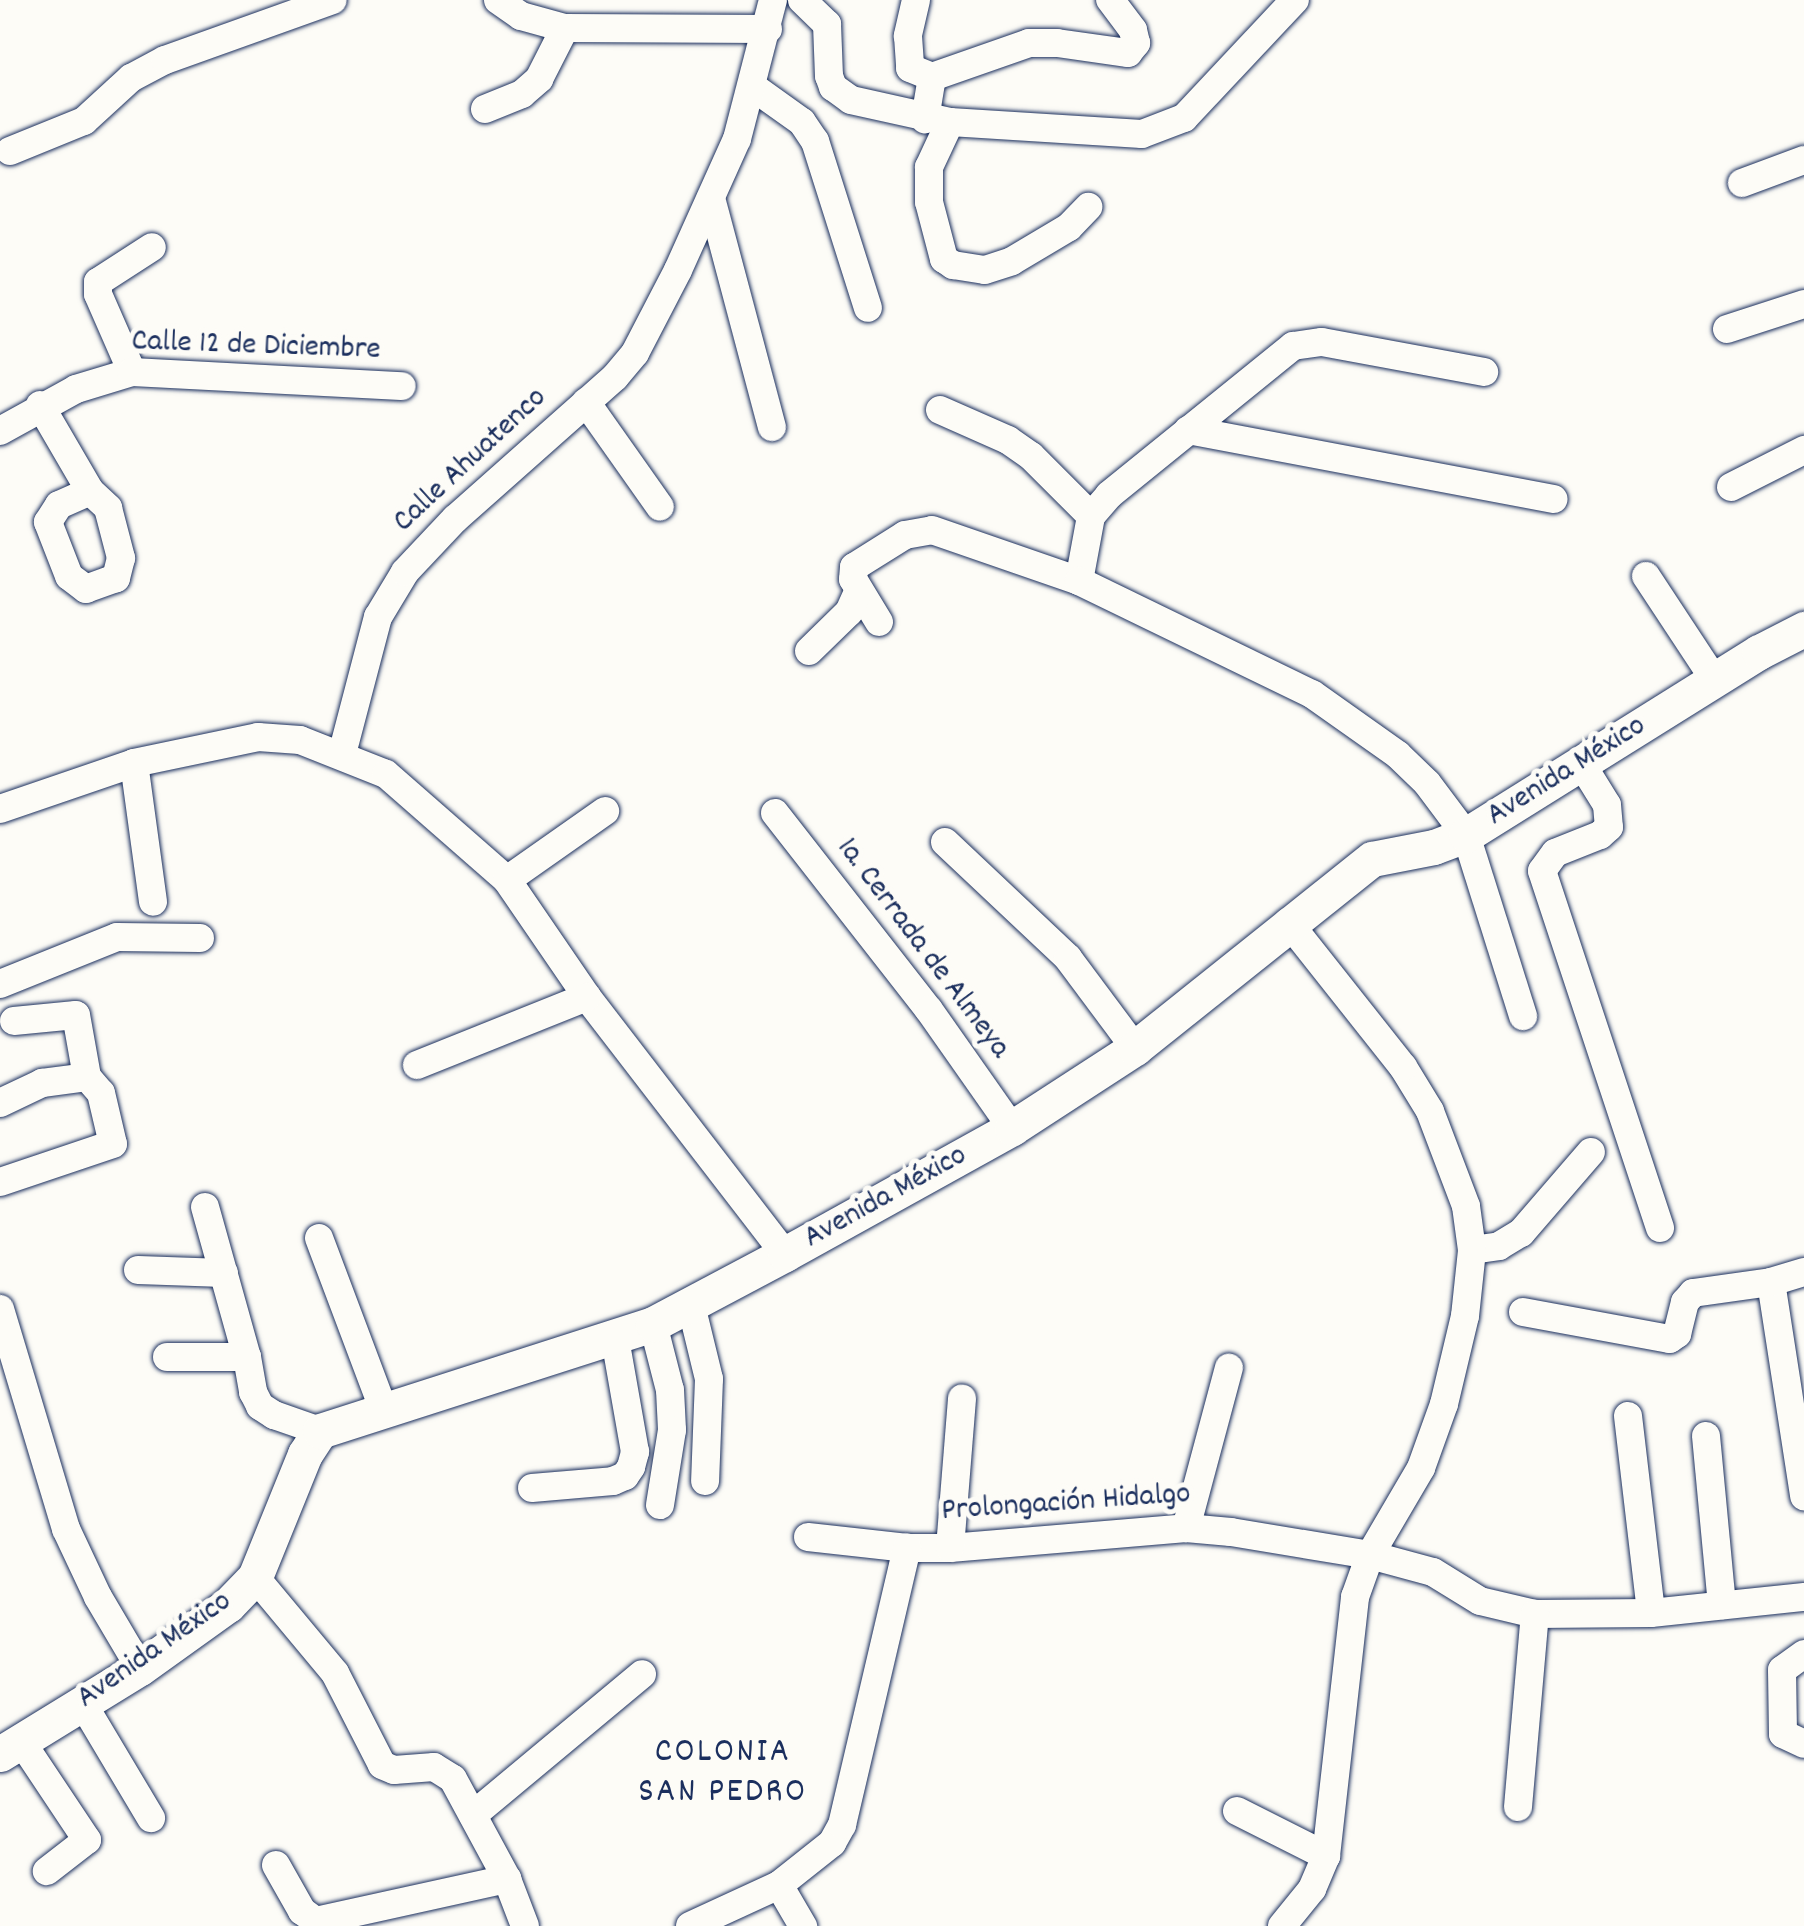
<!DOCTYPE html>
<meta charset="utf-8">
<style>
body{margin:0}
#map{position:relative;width:1804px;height:1926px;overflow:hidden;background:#fdfcf7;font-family:Dekko,sans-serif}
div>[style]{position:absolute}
.roads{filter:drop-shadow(0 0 2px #1b2f5e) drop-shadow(0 0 2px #1b2f5e)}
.minor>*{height:28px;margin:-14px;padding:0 14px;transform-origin:14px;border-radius:14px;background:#fdfcf7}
.major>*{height:35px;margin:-17.5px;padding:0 17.5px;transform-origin:17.5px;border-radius:17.5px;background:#fdfcf7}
span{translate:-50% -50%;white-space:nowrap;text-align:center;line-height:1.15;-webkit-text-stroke:10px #fdfcf7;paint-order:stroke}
.street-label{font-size:32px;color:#1b2f5e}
.neighbourhood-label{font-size:35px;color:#1b2f5e;letter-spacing:2.5px}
</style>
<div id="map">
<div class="roads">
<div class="minor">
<div style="left:498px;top:0;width:28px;rotate:35deg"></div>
<div style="left:521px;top:16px;width:46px;rotate:15.3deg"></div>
<div style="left:565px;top:28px;width:203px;rotate:0.3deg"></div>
<div style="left:802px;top:0;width:35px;rotate:44deg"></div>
<div style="left:827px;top:24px;width:52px;rotate:87.8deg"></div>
<div style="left:829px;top:76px;width:12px;rotate:70deg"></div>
<div style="left:833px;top:87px;width:22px;rotate:36deg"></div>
<div style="left:851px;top:100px;width:101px;rotate:12.5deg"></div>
<div style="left:950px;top:122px;width:192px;rotate:3.6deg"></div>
<div style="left:1142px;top:134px;width:45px;rotate:-20.9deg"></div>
<div style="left:1184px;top:118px;width:162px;rotate:-46.8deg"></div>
<div style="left:916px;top:0;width:37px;rotate:103deg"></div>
<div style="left:908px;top:36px;width:32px;rotate:86deg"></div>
<div style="left:910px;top:68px;width:24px;rotate:22deg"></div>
<div style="left:932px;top:77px;width:43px;rotate:99.5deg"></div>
<div style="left:932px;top:77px;width:103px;rotate:-19.3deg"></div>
<div style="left:1029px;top:43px;width:28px"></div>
<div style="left:1057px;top:43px;width:72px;rotate:8deg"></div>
<div style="left:1128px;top:53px;width:13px;rotate:-51deg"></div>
<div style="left:1136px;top:43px;width:13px;rotate:-103deg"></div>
<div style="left:1133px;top:30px;width:38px;rotate:-127deg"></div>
<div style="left:753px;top:87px;width:60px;rotate:35.5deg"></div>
<div style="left:802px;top:122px;width:23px;rotate:56deg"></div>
<div style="left:815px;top:141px;width:175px;rotate:72.4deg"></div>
<div style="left:485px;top:109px;width:40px;rotate:-22deg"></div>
<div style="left:522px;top:94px;width:23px;rotate:-41deg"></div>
<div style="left:539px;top:79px;width:57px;rotate:-63deg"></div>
<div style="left:950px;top:122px;width:50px;rotate:115deg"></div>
<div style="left:929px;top:167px;width:35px;rotate:90deg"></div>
<div style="left:929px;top:202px;width:59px;rotate:75.3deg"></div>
<div style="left:944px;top:259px;width:11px;rotate:34deg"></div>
<div style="left:953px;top:265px;width:32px;rotate:9deg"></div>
<div style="left:985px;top:270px;width:28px;rotate:-18deg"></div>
<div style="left:1012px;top:261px;width:66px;rotate:-30.8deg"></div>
<div style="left:1069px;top:227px;width:28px;rotate:-46deg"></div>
<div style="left:10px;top:151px;width:80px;rotate:-22.1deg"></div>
<div style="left:84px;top:121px;width:64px;rotate:-42.5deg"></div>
<div style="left:131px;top:78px;width:38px;rotate:-28deg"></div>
<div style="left:165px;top:60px;width:178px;rotate:-19.7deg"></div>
<div style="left:1742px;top:183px;width:66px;rotate:-20.4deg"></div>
<div style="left:711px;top:198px;width:237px;rotate:75.1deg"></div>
<div style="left:1727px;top:329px;width:81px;rotate:-18deg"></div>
<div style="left:132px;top:372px;width:85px;rotate:-113.6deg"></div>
<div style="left:98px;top:294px;width:12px;rotate:-90deg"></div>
<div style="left:98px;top:282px;width:64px;rotate:-32.9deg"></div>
<div style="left:586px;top:402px;width:128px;rotate:54.8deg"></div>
<div style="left:40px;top:405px;width:99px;rotate:59.8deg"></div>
<div style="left:90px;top:491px;width:25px;rotate:43deg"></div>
<div style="left:108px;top:508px;width:52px;rotate:75.4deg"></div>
<div style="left:121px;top:558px;width:21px;rotate:104deg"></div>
<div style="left:116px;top:578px;width:32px;rotate:160deg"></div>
<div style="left:86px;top:589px;width:21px;rotate:-143deg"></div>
<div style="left:69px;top:576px;width:58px;rotate:-111.3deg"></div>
<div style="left:48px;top:522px;width:20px;rotate:-57deg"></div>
<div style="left:59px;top:505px;width:34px;rotate:-24deg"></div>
<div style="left:940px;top:410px;width:74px;rotate:23.8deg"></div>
<div style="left:1008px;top:440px;width:28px;rotate:35deg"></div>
<div style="left:1031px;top:456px;width:85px;rotate:45deg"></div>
<div style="left:1188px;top:430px;width:372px;rotate:10.7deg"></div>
<div style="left:0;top:431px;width:87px;rotate:-28.9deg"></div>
<div style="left:76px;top:389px;width:59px;rotate:-16.9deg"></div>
<div style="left:132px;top:372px;width:270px;rotate:3deg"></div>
<div style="left:1731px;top:487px;width:82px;rotate:-26.9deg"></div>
<div style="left:1646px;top:576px;width:123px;rotate:56.6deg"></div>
<div style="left:1079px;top:581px;width:66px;rotate:-79.5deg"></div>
<div style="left:1091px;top:516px;width:28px;rotate:-49deg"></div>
<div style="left:1109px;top:495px;width:237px;rotate:-39deg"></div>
<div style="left:1293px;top:346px;width:29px;rotate:-8deg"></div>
<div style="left:1322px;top:342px;width:165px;rotate:10.5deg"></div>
<div style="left:879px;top:622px;width:50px;rotate:-121.2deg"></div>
<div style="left:853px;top:579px;width:12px;rotate:-85deg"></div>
<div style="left:854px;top:567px;width:60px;rotate:-32.1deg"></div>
<div style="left:905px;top:535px;width:27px;rotate:-10deg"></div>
<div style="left:932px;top:530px;width:156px;rotate:19.1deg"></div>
<div style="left:1079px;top:581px;width:259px;rotate:25.9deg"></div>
<div style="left:1312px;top:694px;width:105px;rotate:35.3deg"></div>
<div style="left:1398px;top:755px;width:40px;rotate:44deg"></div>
<div style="left:1427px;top:783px;width:65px;rotate:53.1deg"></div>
<div style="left:1466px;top:835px;width:190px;rotate:72.5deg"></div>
<div style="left:809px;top:651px;width:56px;rotate:-44.3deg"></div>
<div style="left:849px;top:612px;width:24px;rotate:-66deg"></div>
<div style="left:342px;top:754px;width:142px;rotate:-75.3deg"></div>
<div style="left:378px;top:617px;width:52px;rotate:-59deg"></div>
<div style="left:405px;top:572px;width:73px;rotate:-46.7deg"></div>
<div style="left:455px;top:519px;width:214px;rotate:-41.6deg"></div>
<div style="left:615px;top:377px;width:31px;rotate:-50deg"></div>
<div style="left:635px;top:353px;width:93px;rotate:-62.6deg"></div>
<div style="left:678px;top:270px;width:144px;rotate:-65.8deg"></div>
<div style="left:737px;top:139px;width:144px;rotate:-75.5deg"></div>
<div style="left:134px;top:763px;width:140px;rotate:82.2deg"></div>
<div style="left:1581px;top:763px;width:49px;rotate:58.2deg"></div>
<div style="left:1607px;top:805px;width:22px;rotate:85deg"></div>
<div style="left:1609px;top:827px;width:12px;rotate:138deg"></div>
<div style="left:1600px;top:835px;width:48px;rotate:158.2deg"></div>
<div style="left:1555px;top:853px;width:22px;rotate:126deg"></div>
<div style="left:1542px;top:871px;width:376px;rotate:71.7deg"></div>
<div style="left:0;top:809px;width:142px;rotate:-18.9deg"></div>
<div style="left:134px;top:763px;width:127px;rotate:-11.8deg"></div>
<div style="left:258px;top:737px;width:42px;rotate:4.1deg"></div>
<div style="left:300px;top:740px;width:92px;rotate:21.6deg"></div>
<div style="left:386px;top:774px;width:161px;rotate:41.2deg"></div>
<div style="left:507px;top:880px;width:142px;rotate:55.6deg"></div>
<div style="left:587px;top:997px;width:324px;rotate:52.4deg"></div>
<div style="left:775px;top:813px;width:250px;rotate:52deg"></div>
<div style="left:929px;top:1010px;width:144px;rotate:54.9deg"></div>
<div style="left:945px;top:842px;width:169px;rotate:43.3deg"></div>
<div style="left:1068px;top:958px;width:112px;rotate:53.3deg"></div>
<div style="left:507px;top:880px;width:120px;rotate:-35.1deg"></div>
<div style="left:0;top:984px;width:126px;rotate:-21.9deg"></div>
<div style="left:117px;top:937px;width:83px;rotate:0.7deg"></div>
<div style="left:14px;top:1021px;width:62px;rotate:-5.5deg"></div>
<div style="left:76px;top:1015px;width:63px;rotate:79.9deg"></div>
<div style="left:417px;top:1065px;width:183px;rotate:-21.8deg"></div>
<div style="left:0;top:1103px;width:47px;rotate:-25.5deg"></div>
<div style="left:42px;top:1083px;width:45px;rotate:-7.6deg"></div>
<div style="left:87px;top:1077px;width:21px;rotate:49deg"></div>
<div style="left:101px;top:1093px;width:52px;rotate:76.8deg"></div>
<div style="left:113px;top:1144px;width:119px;rotate:161.4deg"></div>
<div style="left:205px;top:1207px;width:156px;rotate:74.4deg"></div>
<div style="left:247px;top:1357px;width:36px;rotate:80deg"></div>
<div style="left:253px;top:1392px;width:16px;rotate:63deg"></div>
<div style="left:260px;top:1406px;width:17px;rotate:33deg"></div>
<div style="left:274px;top:1415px;width:49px;rotate:19.2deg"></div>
<div style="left:319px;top:1238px;width:185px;rotate:69.4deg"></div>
<div style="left:1472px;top:1250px;width:27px;rotate:-8deg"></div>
<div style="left:1499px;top:1246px;width:26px;rotate:-31deg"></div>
<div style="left:1521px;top:1233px;width:107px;rotate:-49.2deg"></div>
<div style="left:138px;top:1270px;width:86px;rotate:2deg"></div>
<div style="left:1771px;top:1282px;width:217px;rotate:81.2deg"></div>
<div style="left:691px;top:1305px;width:76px;rotate:76.3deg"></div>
<div style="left:709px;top:1379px;width:102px;rotate:92.2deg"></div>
<div style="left:0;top:1309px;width:230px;rotate:73.3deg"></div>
<div style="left:66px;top:1529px;width:75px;rotate:64.8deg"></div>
<div style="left:98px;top:1597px;width:82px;rotate:59.4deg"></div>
<div style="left:1523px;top:1312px;width:149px;rotate:10.4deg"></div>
<div style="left:1670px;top:1339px;width:9px;rotate:-36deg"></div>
<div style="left:1677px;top:1334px;width:33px;rotate:-76deg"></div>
<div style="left:1685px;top:1302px;width:12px;rotate:-48deg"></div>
<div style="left:1693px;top:1293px;width:79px;rotate:-8deg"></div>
<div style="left:1771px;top:1282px;width:34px;rotate:-17deg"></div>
<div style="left:653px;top:1324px;width:68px;rotate:75.6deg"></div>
<div style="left:670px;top:1390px;width:40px;rotate:87.1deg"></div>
<div style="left:672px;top:1430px;width:76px;rotate:99.1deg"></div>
<div style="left:167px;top:1357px;width:80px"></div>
<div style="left:1628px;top:1416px;width:198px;rotate:83.3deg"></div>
<div style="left:1706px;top:1436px;width:170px;rotate:84.6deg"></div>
<div style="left:532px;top:1488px;width:81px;rotate:-4.9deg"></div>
<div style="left:613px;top:1481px;width:13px;rotate:-23deg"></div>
<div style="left:625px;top:1476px;width:11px;rotate:-56deg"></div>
<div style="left:631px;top:1467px;width:16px;rotate:-75deg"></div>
<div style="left:635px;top:1452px;width:115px;rotate:-100deg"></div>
<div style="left:1186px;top:1528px;width:166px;rotate:-75deg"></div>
<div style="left:808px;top:1537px;width:100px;rotate:6.3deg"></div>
<div style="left:907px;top:1548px;width:43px"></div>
<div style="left:950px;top:1548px;width:237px;rotate:-4.8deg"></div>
<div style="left:1186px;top:1528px;width:45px;rotate:5.1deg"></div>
<div style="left:1231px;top:1532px;width:141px;rotate:9.4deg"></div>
<div style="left:1370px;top:1555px;width:65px;rotate:15.1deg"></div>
<div style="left:1433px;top:1572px;width:55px;rotate:31.7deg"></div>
<div style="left:1480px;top:1601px;width:57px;rotate:13.3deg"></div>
<div style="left:1535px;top:1614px;width:116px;rotate:-0.5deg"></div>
<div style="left:1651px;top:1613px;width:154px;rotate:-6deg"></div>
<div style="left:950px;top:1548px;width:150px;rotate:-85.4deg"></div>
<div style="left:255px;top:1577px;width:125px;rotate:50.2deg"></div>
<div style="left:335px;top:1673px;width:103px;rotate:62.9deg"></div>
<div style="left:382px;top:1765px;width:13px;rotate:23deg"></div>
<div style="left:394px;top:1770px;width:40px;rotate:-4.3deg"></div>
<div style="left:434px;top:1767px;width:22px;rotate:32deg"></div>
<div style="left:453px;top:1779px;width:114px;rotate:61.6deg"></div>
<div style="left:507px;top:1879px;width:50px;rotate:69deg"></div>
<div style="left:1804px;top:1654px;width:27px;rotate:144deg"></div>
<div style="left:1782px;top:1670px;width:64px;rotate:89.1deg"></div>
<div style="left:1783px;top:1734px;width:23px;rotate:25deg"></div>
<div style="left:83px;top:1704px;width:133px;rotate:59.2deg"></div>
<div style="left:21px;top:1741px;width:119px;rotate:56.3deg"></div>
<div style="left:87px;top:1840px;width:51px;rotate:142.2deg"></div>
<div style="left:1518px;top:1807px;width:194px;rotate:-85deg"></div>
<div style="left:1237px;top:1811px;width:100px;rotate:26.8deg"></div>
<div style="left:473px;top:1815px;width:220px;rotate:-39.8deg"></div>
<div style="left:276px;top:1865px;width:53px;rotate:60.5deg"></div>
<div style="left:302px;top:1911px;width:17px;rotate:36deg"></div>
<div style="left:316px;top:1921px;width:196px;rotate:-12.4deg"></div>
<div style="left:779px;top:1885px;width:48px;rotate:59.7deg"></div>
<div style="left:690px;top:1926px;width:98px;rotate:-24.7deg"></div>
<div style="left:779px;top:1885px;width:68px;rotate:-38.4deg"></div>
<div style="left:832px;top:1843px;width:21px;rotate:-61deg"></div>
<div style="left:842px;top:1825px;width:285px;rotate:-76.8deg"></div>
<div style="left:1282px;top:1926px;width:48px;rotate:-51deg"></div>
<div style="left:1312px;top:1889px;width:36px;rotate:-67deg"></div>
<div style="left:1326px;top:1856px;width:261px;rotate:-83.6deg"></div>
<div style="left:1355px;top:1597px;width:45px;rotate:-70.3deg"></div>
<div style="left:1370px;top:1555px;width:101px;rotate:-59.6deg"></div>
<div style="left:1421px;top:1468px;width:68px;rotate:-70.2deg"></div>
<div style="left:1444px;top:1404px;width:90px;rotate:-76.6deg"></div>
<div style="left:1465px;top:1316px;width:66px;rotate:-83.9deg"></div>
<div style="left:1472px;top:1250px;width:44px;rotate:-97.8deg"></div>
<div style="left:1466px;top:1206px;width:102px;rotate:-110.8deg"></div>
<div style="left:1430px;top:1111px;width:52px;rotate:-121.5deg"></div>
<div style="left:1403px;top:1067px;width:185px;rotate:-128.4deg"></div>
</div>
<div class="major">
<div style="left:0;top:1754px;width:164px;rotate:-31.6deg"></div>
<div style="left:140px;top:1668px;width:108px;rotate:-35.6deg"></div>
<div style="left:228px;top:1605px;width:39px;rotate:-46deg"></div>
<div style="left:255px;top:1577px;width:133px;rotate:-67.9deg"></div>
<div style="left:305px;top:1454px;width:27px;rotate:-57deg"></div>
<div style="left:320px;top:1431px;width:350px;rotate:-17.8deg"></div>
<div style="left:653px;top:1324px;width:149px;rotate:-27.9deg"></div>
<div style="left:785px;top:1254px;width:260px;rotate:-29deg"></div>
<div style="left:1012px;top:1128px;width:147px;rotate:-33deg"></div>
<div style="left:1135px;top:1048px;width:303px;rotate:-38.6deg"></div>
<div style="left:1372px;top:859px;width:63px;rotate:-11deg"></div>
<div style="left:1434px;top:847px;width:34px;rotate:-21deg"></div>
<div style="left:1466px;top:835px;width:345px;rotate:-32deg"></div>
<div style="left:1759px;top:652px;width:51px;rotate:-27.1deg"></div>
</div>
</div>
<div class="street-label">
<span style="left:256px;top:347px;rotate:2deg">Calle 12 de Diciembre</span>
<span style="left:471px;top:461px;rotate:-43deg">Calle Ahuatenco</span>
<span style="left:1567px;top:772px;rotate:-32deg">Avenida México</span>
<span style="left:922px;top:949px;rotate:53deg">1a. Cerrada de Almeya</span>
<span style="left:886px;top:1198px;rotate:-29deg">Avenida México</span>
<span style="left:1066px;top:1504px;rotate:-4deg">Prolongación Hidalgo</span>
<span style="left:155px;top:1651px;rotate:-35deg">Avenida México</span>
</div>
<div class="neighbourhood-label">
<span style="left:723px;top:1773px">COLONIA<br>SAN PEDRO</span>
</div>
</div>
